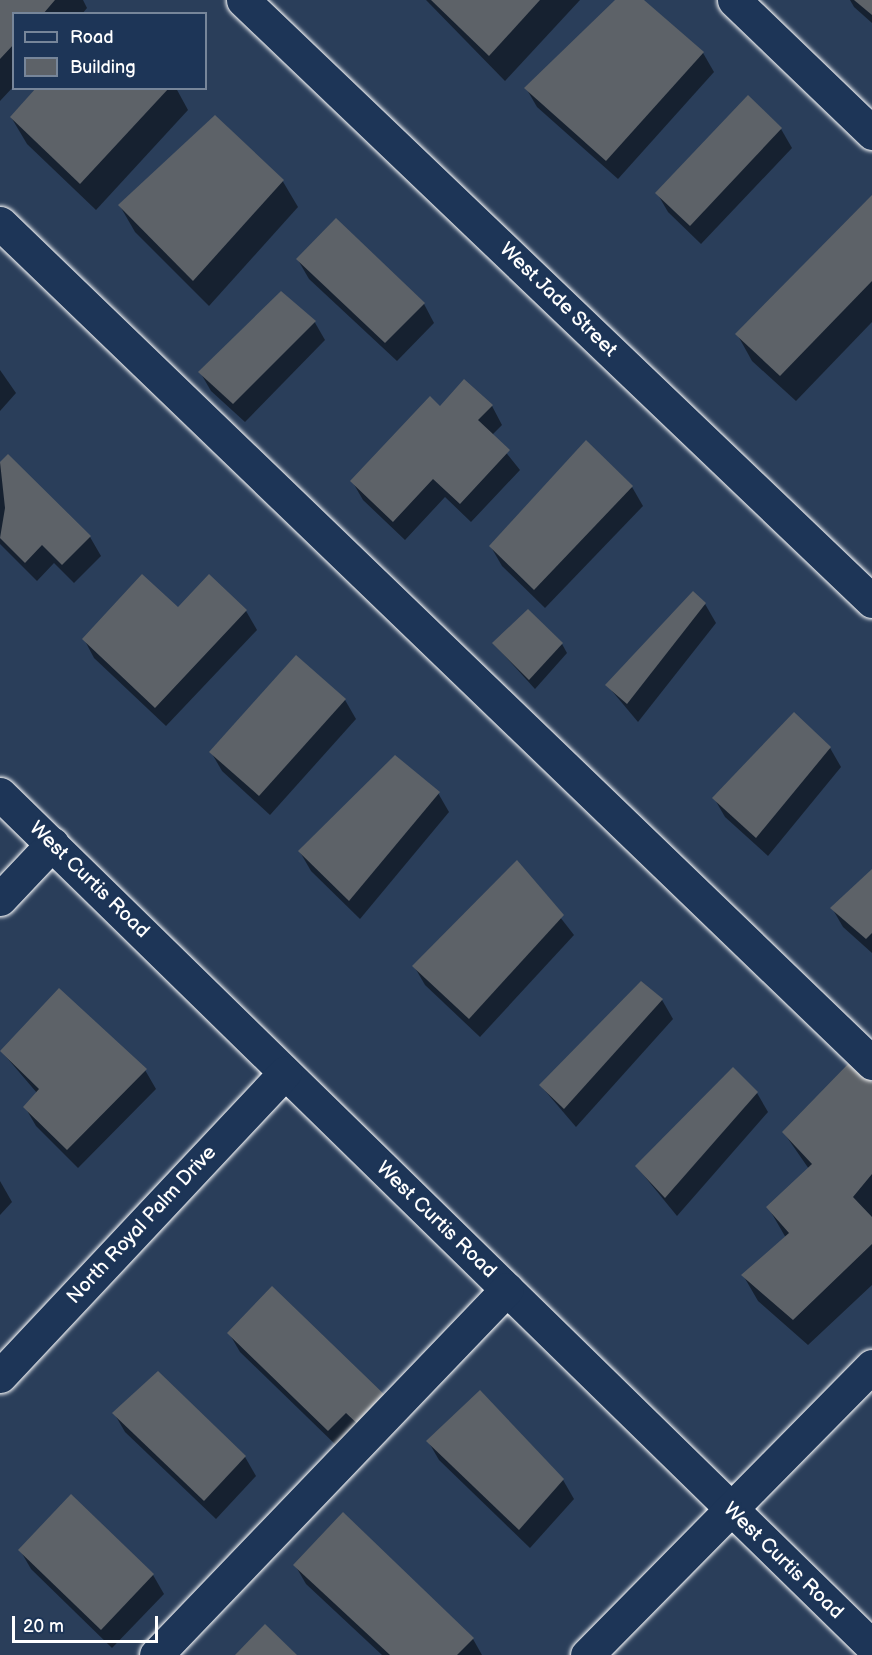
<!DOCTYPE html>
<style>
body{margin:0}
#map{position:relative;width:872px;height:1655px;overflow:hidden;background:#2a3e5a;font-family:"Balsamiq Sans",sans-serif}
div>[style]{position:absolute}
.shadow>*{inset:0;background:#0007}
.building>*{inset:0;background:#5d6268}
.roads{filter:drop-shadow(0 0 2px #fff) drop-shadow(0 0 2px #fff)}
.minor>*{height:33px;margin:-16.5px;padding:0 16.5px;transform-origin:16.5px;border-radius:16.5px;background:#1d3557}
span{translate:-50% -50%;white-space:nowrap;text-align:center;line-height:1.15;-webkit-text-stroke:5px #1d3557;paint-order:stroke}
.street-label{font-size:20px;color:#fff}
.legend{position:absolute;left:12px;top:12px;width:195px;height:78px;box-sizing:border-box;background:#1d3557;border:2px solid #77869a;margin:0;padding:8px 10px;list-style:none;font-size:18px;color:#fff}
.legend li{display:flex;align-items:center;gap:12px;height:30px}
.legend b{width:30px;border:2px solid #77869a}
.scale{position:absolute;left:12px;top:1616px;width:146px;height:27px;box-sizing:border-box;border:3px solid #fff;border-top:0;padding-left:8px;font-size:18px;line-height:21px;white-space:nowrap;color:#fff;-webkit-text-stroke:4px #1d3557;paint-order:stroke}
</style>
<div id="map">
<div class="shadow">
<div style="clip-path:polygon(0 0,83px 0,87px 8px,82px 14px,14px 14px,14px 86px,0 101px)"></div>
<div style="clip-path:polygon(426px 0,580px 0,505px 81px)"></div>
<div style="clip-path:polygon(618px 0,642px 0,703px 53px,714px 72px,618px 179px,537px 107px,526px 88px)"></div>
<div style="clip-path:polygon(850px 0,872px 0,872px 23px,854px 7px)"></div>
<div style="clip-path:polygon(38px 88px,176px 88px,188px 110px,96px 210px,27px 144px,11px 117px)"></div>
<div style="clip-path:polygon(781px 129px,792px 148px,701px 244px,668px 212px,657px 193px)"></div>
<div style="clip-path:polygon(282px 180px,298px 207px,209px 306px,135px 232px,120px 206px)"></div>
<div style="clip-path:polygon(872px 197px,872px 322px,796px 401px,752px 361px,737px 334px)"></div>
<div style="clip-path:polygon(298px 260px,424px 304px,434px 323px,397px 361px,309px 279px)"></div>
<div style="clip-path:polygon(314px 321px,325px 340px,245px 422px,211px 391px,200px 372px)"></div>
<div style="clip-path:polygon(0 370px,16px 393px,0 411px)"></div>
<div style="clip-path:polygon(492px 406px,502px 425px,492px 435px,520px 470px,471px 522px,445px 497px,405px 540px,363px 500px,352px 481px,440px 408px)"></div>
<div style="clip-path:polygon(8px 456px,90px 537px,101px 556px,74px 583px,54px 563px,37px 581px,0 544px,0 464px)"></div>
<div style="clip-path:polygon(632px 487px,643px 506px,545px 608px,502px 566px,491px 547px)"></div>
<div style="clip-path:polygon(705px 604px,716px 623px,638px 722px,607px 685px)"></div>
<div style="clip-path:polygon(178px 609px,246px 611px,257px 630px,166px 726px,94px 658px,84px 639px)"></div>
<div style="clip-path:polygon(494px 644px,562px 644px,567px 653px,535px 689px)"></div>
<div style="clip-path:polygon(296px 657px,345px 700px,356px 719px,270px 815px,222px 771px,211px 752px)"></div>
<div style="clip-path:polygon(830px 748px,841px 767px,768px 856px,725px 817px,714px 798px)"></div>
<div style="clip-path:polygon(438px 793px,449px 812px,360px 919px,311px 871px,300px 852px)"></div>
<div style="clip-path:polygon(517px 862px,574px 935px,480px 1037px,425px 985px,414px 966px)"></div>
<div style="clip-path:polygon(872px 871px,872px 953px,843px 927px,832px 908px)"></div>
<div style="clip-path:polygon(641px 983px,662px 1000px,673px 1019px,576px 1127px,541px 1086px)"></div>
<div style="clip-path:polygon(2px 1052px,145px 1070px,156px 1089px,78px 1168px,36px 1126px,25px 1107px,37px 1093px)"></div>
<div style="clip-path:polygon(872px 1084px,872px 1285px,808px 1345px,758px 1301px,743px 1275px,786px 1238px,768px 1207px,809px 1169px,784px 1133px)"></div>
<div style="clip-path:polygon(757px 1093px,768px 1112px,677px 1216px,637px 1167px)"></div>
<div style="clip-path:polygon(0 1181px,12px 1202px,0 1215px)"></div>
<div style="clip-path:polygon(229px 1333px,389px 1400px,340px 1449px,240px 1352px)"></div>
<div style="clip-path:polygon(158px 1374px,245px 1457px,256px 1476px,216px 1519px,125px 1432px,114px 1413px)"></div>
<div style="clip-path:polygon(428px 1441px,563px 1480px,574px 1499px,530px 1548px,439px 1460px)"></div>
<div style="clip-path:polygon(71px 1496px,153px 1575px,164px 1594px,112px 1648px,31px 1569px,20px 1550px)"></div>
<div style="clip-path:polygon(343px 1514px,473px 1639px,482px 1655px,382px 1655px,306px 1584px,295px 1565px)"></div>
</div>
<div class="building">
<div style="clip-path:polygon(0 0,55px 0,43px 14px,14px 14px,14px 44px,0 59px)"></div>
<div style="clip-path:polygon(431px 0,540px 0,489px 56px)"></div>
<div style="clip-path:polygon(615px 0,644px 0,704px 52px,606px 161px,524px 88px)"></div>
<div style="clip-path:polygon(854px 0,872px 0,872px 15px)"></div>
<div style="clip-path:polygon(36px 88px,169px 88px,80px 184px,10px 117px)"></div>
<div style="clip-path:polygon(748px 95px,782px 128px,690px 226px,655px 193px)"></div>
<div style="clip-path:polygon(215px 115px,284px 180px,193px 281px,118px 205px)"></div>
<div style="clip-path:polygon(872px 195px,872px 281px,780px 376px,735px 334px)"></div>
<div style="clip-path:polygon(336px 218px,425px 303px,385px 343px,296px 259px)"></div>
<div style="clip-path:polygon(281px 291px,316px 321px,233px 404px,198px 372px)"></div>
<div style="clip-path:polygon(464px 379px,493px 405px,478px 420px,510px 450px,460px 504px,433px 479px,393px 522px,350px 481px,430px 396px,440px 406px)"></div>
<div style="clip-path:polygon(586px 440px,633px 486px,534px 590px,489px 546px)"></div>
<div style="clip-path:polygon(8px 454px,91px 536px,62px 565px,42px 545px,25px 563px,0 538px,5px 508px,0 462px)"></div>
<div style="clip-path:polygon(142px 574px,178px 607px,209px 574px,247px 610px,155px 708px,82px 639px)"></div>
<div style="clip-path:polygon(693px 591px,706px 603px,627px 704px,605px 685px)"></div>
<div style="clip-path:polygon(528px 609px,563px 643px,529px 680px,492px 643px)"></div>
<div style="clip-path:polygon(296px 655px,346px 699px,259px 796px,209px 752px)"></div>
<div style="clip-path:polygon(794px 712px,831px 747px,756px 838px,712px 798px)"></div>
<div style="clip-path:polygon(395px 755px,440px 792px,349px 901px,298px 851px)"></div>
<div style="clip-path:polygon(517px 860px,564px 915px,469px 1019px,412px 966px)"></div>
<div style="clip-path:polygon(872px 869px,872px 933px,866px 939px,830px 908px)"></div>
<div style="clip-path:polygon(641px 981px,663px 999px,564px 1109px,539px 1085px)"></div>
<div style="clip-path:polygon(59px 988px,147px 1069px,67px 1150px,23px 1107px,39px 1089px,0 1051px)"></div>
<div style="clip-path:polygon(849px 1063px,872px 1082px,872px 1174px,853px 1197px,872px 1217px,872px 1244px,793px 1320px,741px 1275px,789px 1233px,766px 1207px,812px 1164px,782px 1132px)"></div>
<div style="clip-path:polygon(733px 1067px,758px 1092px,665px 1198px,635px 1166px)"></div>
<div style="clip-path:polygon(272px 1286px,390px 1400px,362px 1428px,346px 1413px,328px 1431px,227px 1333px)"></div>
<div style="clip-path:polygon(158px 1371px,246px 1456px,204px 1501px,112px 1413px)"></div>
<div style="clip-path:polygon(480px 1390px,564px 1479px,519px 1530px,426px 1441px)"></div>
<div style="clip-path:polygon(71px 1494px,154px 1574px,101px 1630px,18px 1550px)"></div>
<div style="clip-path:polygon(343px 1512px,474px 1638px,457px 1655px,390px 1655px,293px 1565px)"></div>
<div style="clip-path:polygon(265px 1624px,297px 1655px,235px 1655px)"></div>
</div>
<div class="roads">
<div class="minor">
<div style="left:243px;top:0;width:870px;rotate:43.7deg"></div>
<div style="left:734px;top:0;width:192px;rotate:43.9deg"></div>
<div style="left:0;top:223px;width:1211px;rotate:43.93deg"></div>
<div style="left:0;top:794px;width:1219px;rotate:44.34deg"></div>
<div style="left:0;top:899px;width:76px;rotate:-46.6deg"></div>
<div style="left:0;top:1376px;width:416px;rotate:-46.8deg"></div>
<div style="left:156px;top:1655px;width:507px;rotate:-46.2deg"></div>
<div style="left:587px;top:1655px;width:406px;rotate:-45.4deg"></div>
</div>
</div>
<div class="street-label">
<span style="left:558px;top:300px;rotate:44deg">West Jade Street</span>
<span style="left:89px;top:880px;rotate:44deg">West Curtis Road</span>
<span style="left:436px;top:1220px;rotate:44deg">West Curtis Road</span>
<span style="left:142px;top:1225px;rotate:-47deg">North Royal Palm Drive</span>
<span style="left:783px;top:1561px;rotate:44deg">West Curtis Road</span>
</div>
<ul class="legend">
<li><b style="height:8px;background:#1d3557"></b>Road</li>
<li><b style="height:16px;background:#5d6268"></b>Building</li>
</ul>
<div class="scale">20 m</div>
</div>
